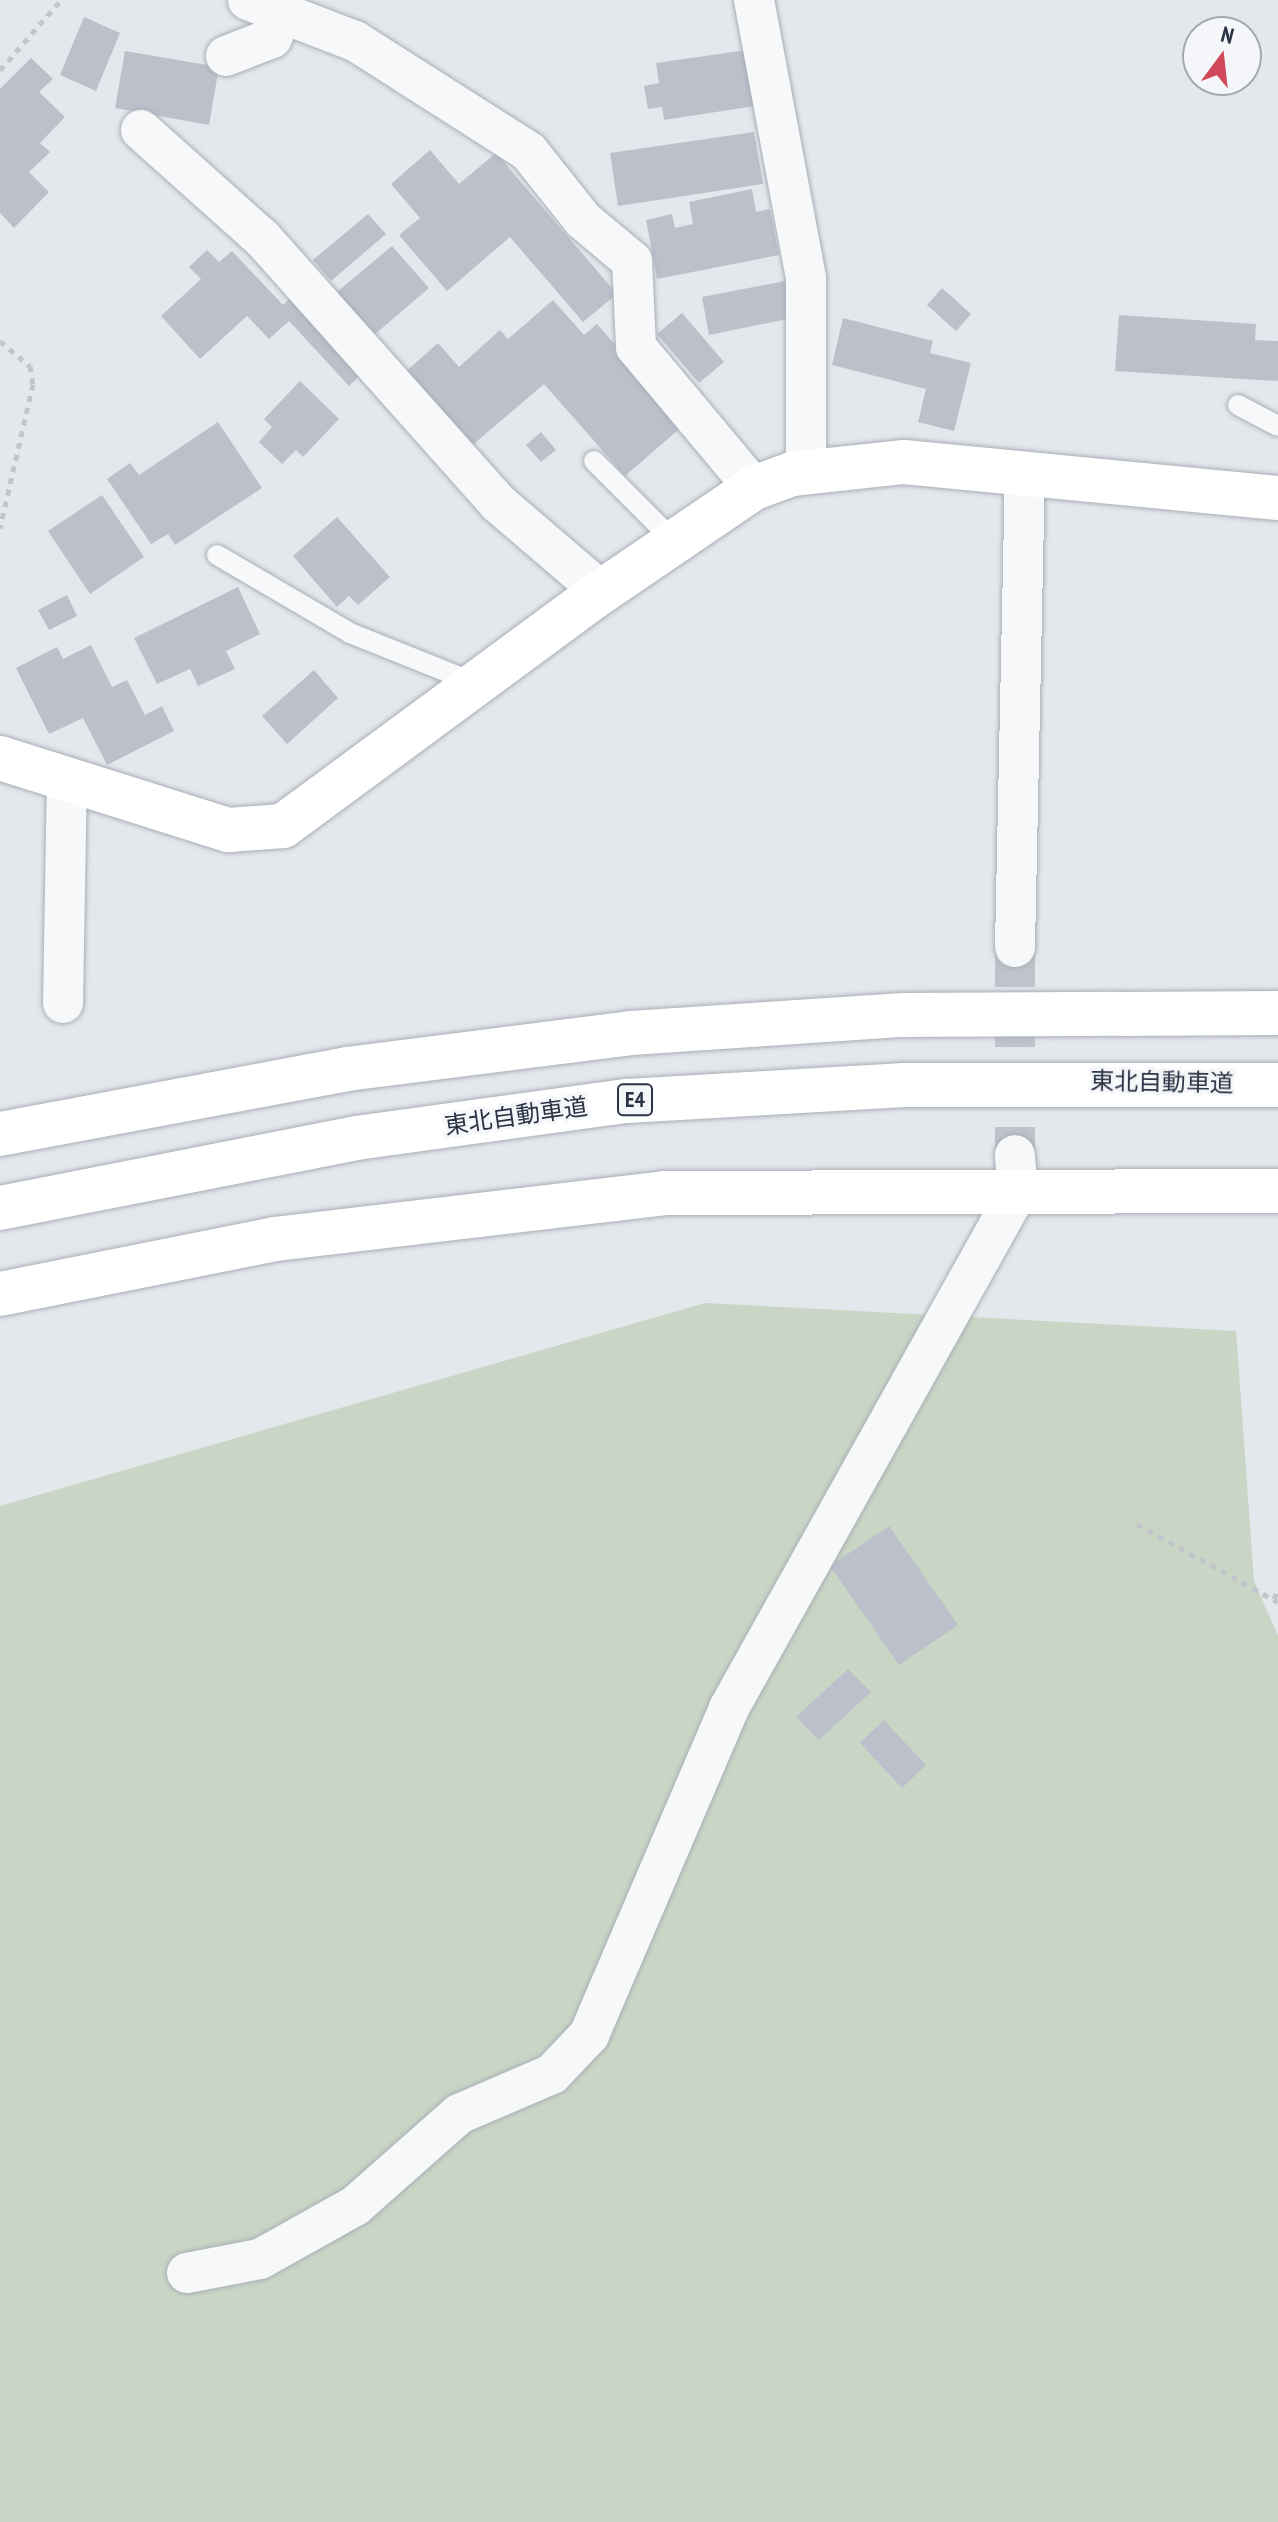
<!DOCTYPE html>
<meta charset="utf-8">
<style>
body{margin:0}
#map{position:relative;width:1278px;height:2522px;overflow:hidden;background:#e4e7ec;font-family:"PT Sans Narrow","Noto Sans JP",sans-serif}
div>[style]{position:absolute}
.green>*{inset:0;background:#c9d6c5}
.building>*{inset:0;background:#bbc0ca}
.street-tunnel>*{height:40px;margin-top:-20px;transform-origin:0;background:repeating-linear-gradient(90deg,#bfc3cb 0 40px,transparent 0 60px)}
.path>*{height:5px;margin-top:-2.5px;transform-origin:0;background:repeating-linear-gradient(90deg,#c2c5cb 0 6px,transparent 0 12px)}
.roads{filter:drop-shadow(0 0 2px #a9aeb7) drop-shadow(0 0 2px #a9aeb7)}
.lane>*{height:20px;margin:-10px;padding:0 10px;transform-origin:10px;border-radius:10px;background:#f7f8fa}
.street>*{height:40px;margin:-20px;padding:0 20px;transform-origin:20px;border-radius:20px;background:#f7f8fa}
.secondary>*{height:44px;margin:-22px;padding:0 22px;transform-origin:22px;border-radius:22px;background:#fff}
.highway>*{height:44px;margin:-22px;padding:0 22px;transform-origin:22px;border-radius:22px;background:#fff}
span{translate:-50% -50%;white-space:nowrap;text-align:center;line-height:1.15;-webkit-text-stroke:6px #f4f6f9;paint-order:stroke}
.shield-label span{padding:2px 6px;background:#f4f6f9;border:2px solid;border-radius:6px;-webkit-text-stroke-width:0}
.shield-label{font-size:22px;color:#2b3445;font-weight:700}
.street-label{font-size:24px;color:#2b3445}
.north{position:absolute;left:1182px;top:16px;width:80px;height:80px;box-sizing:border-box;background:#f4f6f9;border:2px solid #a4a8b1;border-radius:50%;rotate:15deg;font-size:22px;font-weight:700;line-height:32px;text-align:center;color:#2b3445}
.north::after{content:'';display:block;margin:auto;width:28px;height:36px;background:#d1495b;clip-path:polygon(50% 0,100% 100%,50% 72%,0 100%)}
</style>
<div id="map">
<div class="green">
<div style="clip-path:polygon(705px 1303px,1236px 1331px,1254px 1581px,1278px 1636px,1278px 2522px,0 2522px,0 1506px)"></div>
</div>
<div class="building">
<div style="clip-path:polygon(84px 17px,120px 33px,96px 91px,60px 75px)"></div>
<div style="clip-path:polygon(747px 50px,755px 106px,664px 120px,662px 107px,648px 109px,644px 86px,659px 83px,656px 63px)"></div>
<div style="clip-path:polygon(125px 51px,219px 67px,209px 125px,115px 108px)"></div>
<div style="clip-path:polygon(31px 58px,53px 79px,39px 92px,65px 117px,40px 143px,50px 152px,29px 172px,49px 192px,14px 228px,0 213px,0 89px)"></div>
<div style="clip-path:polygon(754px 132px,763px 184px,618px 206px,610px 153px)"></div>
<div style="clip-path:polygon(430px 150px,459px 184px,496px 153px,617px 294px,583px 322px,510px 237px,447px 291px,399px 235px,420px 218px,391px 184px)"></div>
<div style="clip-path:polygon(752px 189px,756px 212px,770px 209px,779px 255px,657px 279px,646px 220px,672px 214px,675px 228px,693px 224px,689px 202px)"></div>
<div style="clip-path:polygon(368px 214px,386px 234px,331px 281px,313px 260px)"></div>
<div style="clip-path:polygon(392px 246px,429px 288px,374px 335px,337px 292px)"></div>
<div style="clip-path:polygon(207px 250px,219px 262px,232px 251px,283px 305px,296px 293px,366px 370px,349px 386px,289px 321px,269px 339px,247px 316px,200px 359px,161px 316px,201px 279px,189px 267px)"></div>
<div style="clip-path:polygon(785px 281px,793px 318px,709px 335px,702px 297px)"></div>
<div style="clip-path:polygon(942px 288px,971px 314px,956px 331px,927px 305px)"></div>
<div style="clip-path:polygon(553px 300px,584px 335px,597px 324px,685px 424px,625px 476px,544px 384px,469px 448px,403px 374px,438px 343px,459px 367px,500px 330px,508px 339px)"></div>
<div style="clip-path:polygon(682px 313px,724px 362px,699px 383px,657px 334px)"></div>
<div style="clip-path:polygon(1119px 315px,1256px 324px,1255px 340px,1278px 341px,1278px 381px,1115px 371px)"></div>
<div style="clip-path:polygon(843px 318px,933px 341px,930px 353px,971px 363px,954px 431px,918px 422px,926px 389px,832px 365px)"></div>
<div style="clip-path:polygon(300px 381px,339px 419px,303px 457px,296px 450px,282px 464px,259px 442px,272px 427px,264px 419px)"></div>
<div style="clip-path:polygon(218px 422px,262px 488px,175px 545px,168px 534px,151px 544px,107px 479px,130px 463px,139px 475px)"></div>
<div style="clip-path:polygon(541px 432px,556px 450px,541px 462px,526px 445px)"></div>
<div style="clip-path:polygon(102px 495px,144px 557px,90px 594px,48px 531px)"></div>
<div style="clip-path:polygon(337px 517px,390px 577px,358px 605px,349px 596px,337px 607px,293px 556px)"></div>
<div style="clip-path:polygon(238px 587px,260px 634px,226px 651px,235px 669px,198px 686px,190px 669px,157px 684px,134px 638px)"></div>
<div style="clip-path:polygon(67px 595px,77px 616px,49px 630px,38px 610px)"></div>
<div style="clip-path:polygon(91px 645px,112px 687px,127px 680px,145px 715px,162px 706px,174px 731px,107px 765px,83px 718px,49px 734px,16px 668px,57px 647px,63px 659px)"></div>
<div style="clip-path:polygon(314px 670px,338px 698px,287px 744px,262px 716px)"></div>
<div style="clip-path:polygon(889px 1526px,958px 1625px,899px 1665px,830px 1566px)"></div>
<div style="clip-path:polygon(848px 1669px,871px 1692px,819px 1740px,796px 1717px)"></div>
<div style="clip-path:polygon(884px 1720px,926px 1765px,902px 1788px,860px 1743px)"></div>
</div>
<div class="street-tunnel">
<div style="left:1015px;top:947px;width:208px;rotate:90deg"></div>
</div>
<div class="path">
<div style="left:0;top:70px;width:93px;rotate:-48.9deg"></div>
<div style="left:0;top:341px;width:39px;rotate:40deg"></div>
<div style="left:30px;top:366px;width:18px;rotate:81deg"></div>
<div style="left:33px;top:384px;width:148px;rotate:102.9deg"></div>
<div style="left:1137px;top:1524px;width:161px;rotate:29deg"></div>
<div style="left:1274px;top:1599px;width:11px;rotate:-68deg"></div>
</div>
<div class="roads">
<div class="lane">
<div style="left:1238px;top:405px;width:45px;rotate:27.7deg"></div>
<div style="left:594px;top:461px;width:115px;rotate:45deg"></div>
<div style="left:217px;top:555px;width:154px;rotate:30.4deg"></div>
<div style="left:350px;top:633px;width:137px;rotate:21.9deg"></div>
</div>
<div class="street">
<div style="left:248px;top:0;width:115px;rotate:21deg"></div>
<div style="left:355px;top:41px;width:206px;rotate:32.5deg"></div>
<div style="left:529px;top:152px;width:87px;rotate:51.5deg"></div>
<div style="left:583px;top:220px;width:64px;rotate:39.9deg"></div>
<div style="left:632px;top:261px;width:86px;rotate:87.3deg"></div>
<div style="left:636px;top:347px;width:184px;rotate:50.1deg"></div>
<div style="left:754px;top:0;width:283px;rotate:79.4deg"></div>
<div style="left:806px;top:278px;width:194px;rotate:90deg"></div>
<div style="left:226px;top:56px;width:49px;rotate:-21.4deg"></div>
<div style="left:272px;top:38px;width:27px;rotate:-68deg"></div>
<div style="left:282px;top:13px;width:15px;rotate:-122deg"></div>
<div style="left:141px;top:130px;width:162px;rotate:41.8deg"></div>
<div style="left:262px;top:238px;width:355px;rotate:48.3deg"></div>
<div style="left:498px;top:503px;width:137px;rotate:40.6deg"></div>
<div style="left:1015px;top:947px;width:474px;rotate:-88.8deg"></div>
<div style="left:63px;top:1003px;width:223px;rotate:-89deg"></div>
<div style="left:187px;top:2273px;width:74px;rotate:-10.9deg"></div>
<div style="left:260px;top:2259px;width:109px;rotate:-29.2deg"></div>
<div style="left:355px;top:2206px;width:139px;rotate:-41.5deg"></div>
<div style="left:459px;top:2114px;width:101px;rotate:-23.3deg"></div>
<div style="left:552px;top:2074px;width:54px;rotate:-46.5deg"></div>
<div style="left:589px;top:2035px;width:356px;rotate:-66.8deg"></div>
<div style="left:729px;top:1708px;width:592px;rotate:-60.8deg"></div>
<div style="left:1018px;top:1191px;width:36px;rotate:-95deg"></div>
</div>
<div class="secondary">
<div style="left:0;top:758px;width:240px;rotate:17.5deg"></div>
<div style="left:229px;top:830px;width:54px;rotate:-4.2deg"></div>
<div style="left:283px;top:826px;width:384px;rotate:-36.4deg"></div>
<div style="left:592px;top:598px;width:196px;rotate:-34.2deg"></div>
<div style="left:754px;top:488px;width:40px;rotate:-20.2deg"></div>
<div style="left:792px;top:474px;width:113px;rotate:-6.1deg"></div>
<div style="left:904px;top:462px;width:376px;rotate:5.5deg"></div>
<div style="left:0;top:1294px;width:280px;rotate:-11.3deg"></div>
<div style="left:275px;top:1239px;width:392px;rotate:-6.7deg"></div>
<div style="left:664px;top:1193px;width:614px;rotate:-0.19deg"></div>
</div>
<div class="highway">
<div style="left:0;top:1134px;width:353px;rotate:-10.6deg"></div>
<div style="left:347px;top:1069px;width:286px;rotate:-7.2deg"></div>
<div style="left:631px;top:1033px;width:273px;rotate:-3.8deg"></div>
<div style="left:903px;top:1015px;width:375px;rotate:-0.3deg"></div>
<div style="left:0;top:1208px;width:363px;rotate:-11.1deg"></div>
<div style="left:356px;top:1138px;width:274px;rotate:-7.8deg"></div>
<div style="left:627px;top:1101px;width:278px;rotate:-3.3deg"></div>
<div style="left:905px;top:1085px;width:373px"></div>
</div>
</div>
<div class="shield-label">
<span style="left:635px;top:1100px">E4</span>
</div>
<div class="street-label">
<span style="left:1162px;top:1082px;rotate:1deg">東北自動車道</span>
<span style="left:516px;top:1116px;rotate:-8deg">東北自動車道</span>
</div>
<div class="north">N</div>
</div>
